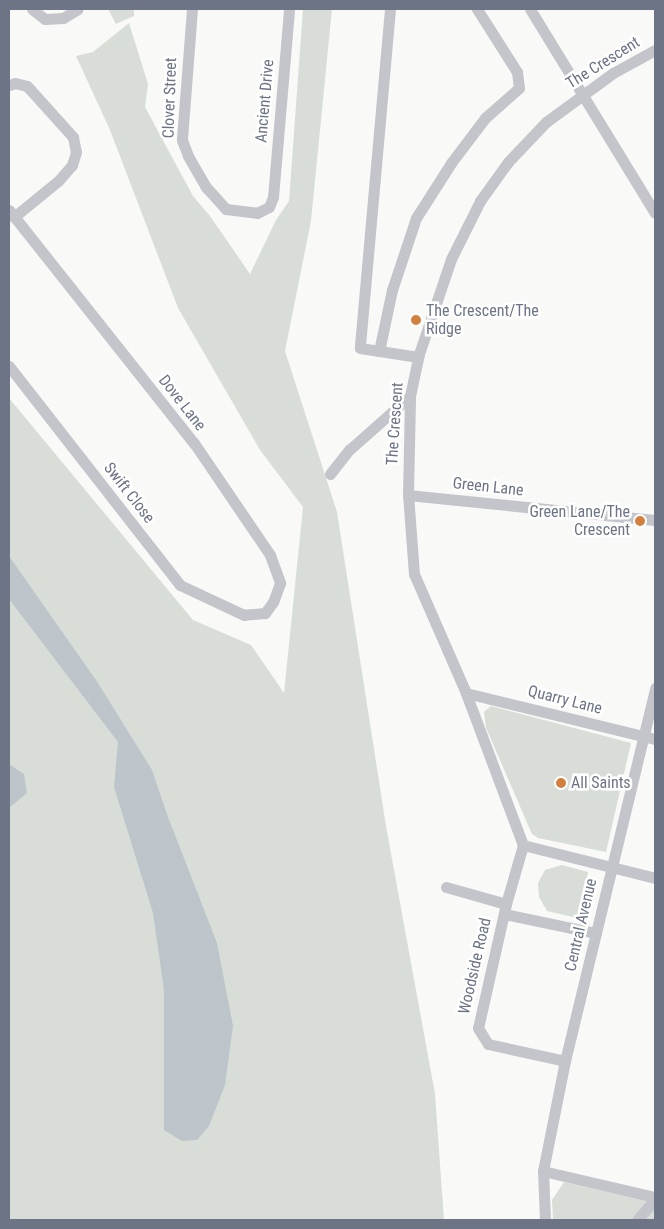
<!DOCTYPE html>
<style>
body{margin:0}
#map{position:relative;width:664px;height:1229px;overflow:hidden;background:#f9f9f7;font-family:"Roboto Condensed",sans-serif}
div>[style]{position:absolute}
.green>*{inset:0;background:#d8ded7}
.water>*{inset:0;background:#bdc4ca}
.street>*{height:11px;margin:-5.5px;padding:0 5.5px;transform-origin:5.5px;border-radius:5.5px;background:#c3c5ca}
.dots>*{width:14px;height:14px;translate:-50% -50%;box-sizing:border-box;border:2px solid #fff;border-radius:50%}
span{translate:-50% -50%;white-space:nowrap;text-align:center;line-height:1.15;-webkit-text-stroke:5px #fff;paint-order:stroke}
.street-label{font-size:16px;color:#6c7485}
.poi-label{font-size:16px;color:#6c7485}
.left{translate:0 -50%;text-align:left}
.right{translate:-100% -50%;text-align:right}
.frame{position:absolute;inset:0;border:10px solid #6c7485;pointer-events:none}
</style>
<div id="map">
<div class="green">
<div style="clip-path:polygon(108px 9px,134px 9px,134px 16px,116px 24px)"></div>
<div style="clip-path:polygon(303px 9px,332px 9px,311px 221px,285px 351px,337px 512px,386px 826px,435px 1094px,444px 1220px,9px 1220px,9px 398px,193px 620px,251px 645px,284px 693px,303px 507px,260px 450px,178px 308px,110px 130px,76px 56px,93px 52px,129px 23px,148px 84px,145px 107px,193px 196px,210px 216px,250px 274px,276px 220px,289px 201px)"></div>
<div style="clip-path:polygon(491px 706px,631px 743px,606px 852px,538px 838px,532px 834px,486px 728px,484px 712px)"></div>
<div style="clip-path:polygon(562px 865px,588px 872px,578px 918px,547px 911px,539px 897px,538px 883px,545px 870px)"></div>
<div style="clip-path:polygon(564px 1182px,655px 1203px,655px 1220px,553px 1220px,552px 1200px)"></div>
</div>
<div class="water">
<div style="clip-path:polygon(9px 556px,98px 683px,152px 770px,168px 817px,217px 943px,233px 1026px,225px 1085px,209px 1126px,197px 1140px,182px 1141px,164px 1130px,164px 990px,153px 913px,114px 787px,118px 742px,9px 599px)"></div>
<div style="clip-path:polygon(9px 764px,24px 774px,27px 793px,9px 808px)"></div>
</div>
<div class="street">
<div style="left:32px;top:9px;width:16px;rotate:38deg"></div>
<div style="left:45px;top:19px;width:18px;rotate:-3deg"></div>
<div style="left:63px;top:18px;width:17px;rotate:-31deg"></div>
<div style="left:192px;top:9px;width:131px;rotate:94.4deg"></div>
<div style="left:182px;top:140px;width:17px;rotate:69deg"></div>
<div style="left:188px;top:156px;width:36px;rotate:60deg"></div>
<div style="left:206px;top:187px;width:30px;rotate:48deg"></div>
<div style="left:226px;top:209px;width:31px;rotate:7deg"></div>
<div style="left:257px;top:213px;width:13px;rotate:-27deg"></div>
<div style="left:269px;top:207px;width:11px;rotate:-68deg"></div>
<div style="left:273px;top:197px;width:189px;rotate:-85.1deg"></div>
<div style="left:390px;top:9px;width:340px;rotate:95.1deg"></div>
<div style="left:360px;top:348px;width:59px;rotate:8.8deg"></div>
<div style="left:530px;top:9px;width:239px;rotate:58.5deg"></div>
<div style="left:9px;top:85px;width:6px;rotate:-18deg"></div>
<div style="left:15px;top:83px;width:12px;rotate:14deg"></div>
<div style="left:27px;top:86px;width:69px;rotate:48deg"></div>
<div style="left:73px;top:137px;width:15px;rotate:79deg"></div>
<div style="left:76px;top:152px;width:14px;rotate:107deg"></div>
<div style="left:72px;top:165px;width:21px;rotate:131deg"></div>
<div style="left:58px;top:181px;width:57px;rotate:140.7deg"></div>
<div style="left:9px;top:210px;width:298px;rotate:51.6deg"></div>
<div style="left:194px;top:443px;width:135px;rotate:55.8deg"></div>
<div style="left:270px;top:555px;width:30px;rotate:70deg"></div>
<div style="left:280px;top:583px;width:20px;rotate:110deg"></div>
<div style="left:273px;top:602px;width:14px;rotate:126deg"></div>
<div style="left:265px;top:613px;width:21px;rotate:175deg"></div>
<div style="left:244px;top:615px;width:71px;rotate:-154.9deg"></div>
<div style="left:180px;top:585px;width:278px;rotate:-128deg"></div>
<div style="left:379px;top:351px;width:62px;rotate:-78deg"></div>
<div style="left:392px;top:290px;width:76px;rotate:-71.6deg"></div>
<div style="left:416px;top:218px;width:65px;rotate:-57.5deg"></div>
<div style="left:451px;top:163px;width:56px;rotate:-52.9deg"></div>
<div style="left:485px;top:118px;width:45px;rotate:-41.4deg"></div>
<div style="left:519px;top:88px;width:16px;rotate:-97deg"></div>
<div style="left:517px;top:72px;width:75px;rotate:-122.4deg"></div>
<div style="left:330px;top:474px;width:31px;rotate:-52deg"></div>
<div style="left:349px;top:450px;width:81px;rotate:-41.5deg"></div>
<div style="left:408px;top:495px;width:248px;rotate:5.8deg"></div>
<div style="left:466px;top:693px;width:195px;rotate:13.7deg"></div>
<div style="left:523px;top:845px;width:162px;rotate:-110.6deg"></div>
<div style="left:466px;top:693px;width:130px;rotate:-113.6deg"></div>
<div style="left:414px;top:574px;width:79px;rotate:-94.3deg"></div>
<div style="left:408px;top:495px;width:99px;rotate:-88.8deg"></div>
<div style="left:410px;top:396px;width:40px;rotate:-78deg"></div>
<div style="left:418px;top:357px;width:103px;rotate:-71.4deg"></div>
<div style="left:451px;top:259px;width:65px;rotate:-63.4deg"></div>
<div style="left:480px;top:201px;width:48px;rotate:-54.3deg"></div>
<div style="left:508px;top:162px;width:55px;rotate:-46.5deg"></div>
<div style="left:546px;top:122px;width:83px;rotate:-36.2deg"></div>
<div style="left:613px;top:73px;width:48px;rotate:-28.7deg"></div>
<div style="left:523px;top:845px;width:61px;rotate:106.1deg"></div>
<div style="left:506px;top:904px;width:127px;rotate:102.7deg"></div>
<div style="left:478px;top:1028px;width:19px;rotate:58deg"></div>
<div style="left:488px;top:1044px;width:79px;rotate:12.4deg"></div>
<div style="left:523px;top:845px;width:136px;rotate:14deg"></div>
<div style="left:446px;top:887px;width:62px;rotate:15.8deg"></div>
<div style="left:504px;top:914px;width:94px;rotate:11.7deg"></div>
<div style="left:543px;top:1171px;width:115px;rotate:13.1deg"></div>
<div style="left:545px;top:1220px;width:49px;rotate:-92.3deg"></div>
<div style="left:543px;top:1171px;width:112px;rotate:-78.7deg"></div>
<div style="left:565px;top:1061px;width:384px;rotate:-76.4deg"></div>
<div style="left:637px;top:1220px;width:28px;rotate:-49deg"></div>
</div>
<div class="dots">
<div style="left:416px;top:320px;background:#d18040"></div>
<div style="left:640px;top:521px;background:#d18040"></div>
<div style="left:561px;top:783px;background:#d18040"></div>
</div>
<div class="street-label">
<span style="left:603px;top:63px;rotate:-32deg">The Crescent</span>
<span style="left:170px;top:98px;rotate:-88deg">Clover Street</span>
<span style="left:265px;top:101px;rotate:-85deg">Ancient Drive</span>
<span style="left:182px;top:403px;rotate:52deg">Dove Lane</span>
<span style="left:395px;top:424px;rotate:-86deg">The Crescent</span>
<span style="left:488px;top:487px;rotate:6deg">Green Lane</span>
<span style="left:129px;top:493px;rotate:52deg">Swift Close</span>
<span style="left:565px;top:700px;rotate:14deg">Quarry Lane</span>
<span style="left:581px;top:925px;rotate:-77deg">Central Avenue</span>
<span style="left:475px;top:966px;rotate:-77deg">Woodside Road</span>
</div>
<div class="poi-label">
<span class="left" style="left:426px;top:320px">The Crescent/The<br>Ridge</span>
<span class="right" style="left:630px;top:521px">Green Lane/The<br>Crescent</span>
<span class="left" style="left:571px;top:783px">All Saints</span>
</div>
<div class="frame"></div>
</div>
